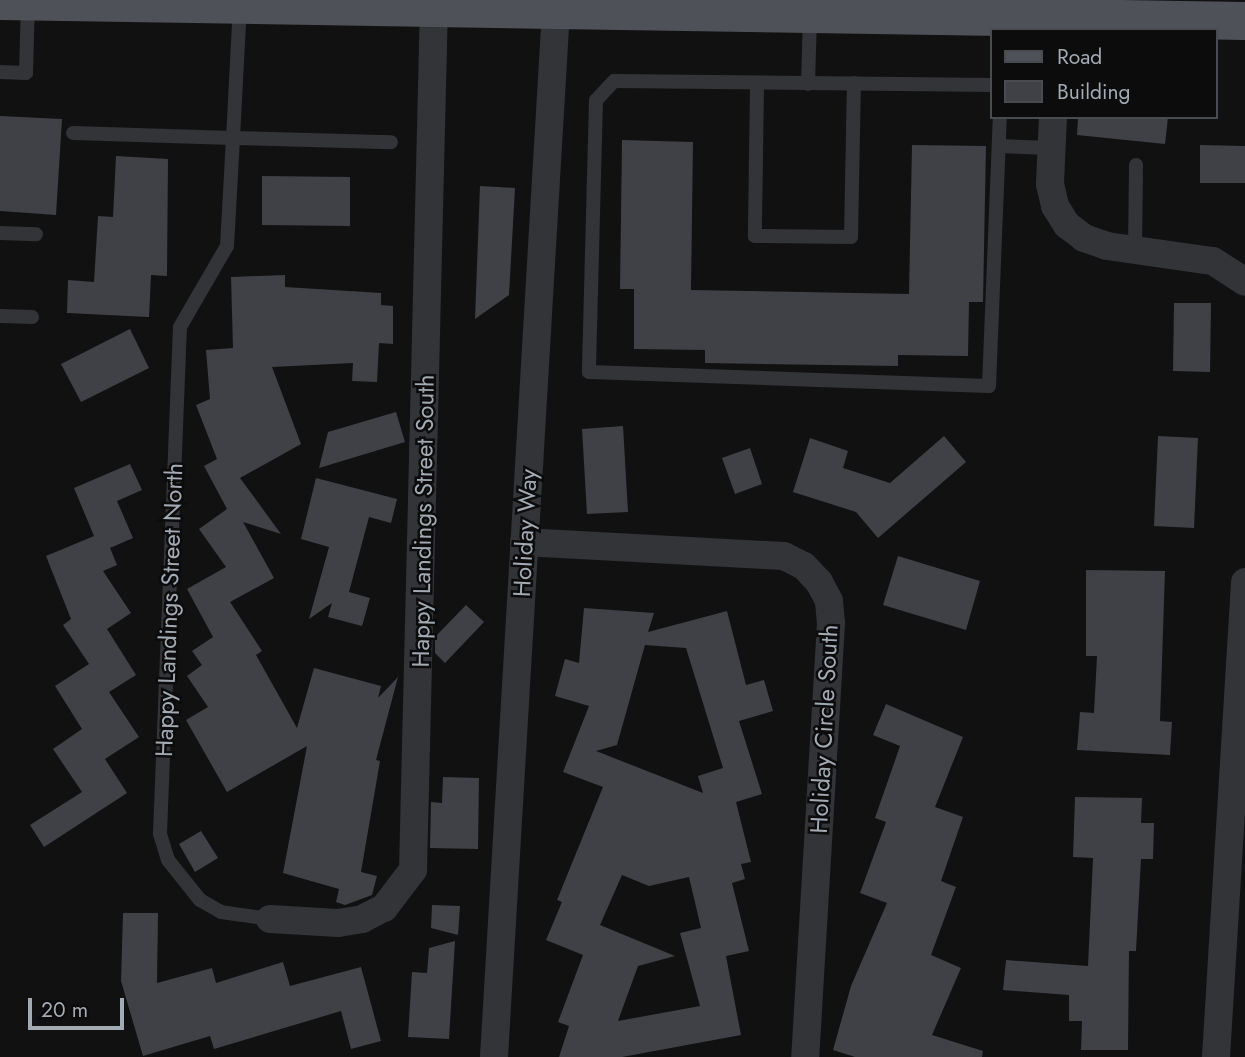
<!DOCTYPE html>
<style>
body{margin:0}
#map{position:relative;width:1245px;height:1057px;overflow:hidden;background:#111112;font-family:Jost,sans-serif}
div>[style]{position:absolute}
.building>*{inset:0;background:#404146}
.service>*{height:14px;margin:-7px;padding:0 7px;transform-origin:7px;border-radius:7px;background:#323438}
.minor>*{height:28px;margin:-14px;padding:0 14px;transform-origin:14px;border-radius:14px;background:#323438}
.primary>*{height:38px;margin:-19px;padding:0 19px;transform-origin:19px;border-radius:19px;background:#4e5157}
span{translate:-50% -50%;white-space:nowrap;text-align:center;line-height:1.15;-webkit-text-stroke:5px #0c0c0d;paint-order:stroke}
.street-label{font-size:24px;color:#a2aab4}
.legend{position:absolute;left:990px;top:28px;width:228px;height:91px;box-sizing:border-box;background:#0c0c0d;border:2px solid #484b50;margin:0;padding:9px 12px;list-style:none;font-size:21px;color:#a2aab4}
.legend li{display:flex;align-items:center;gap:14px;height:35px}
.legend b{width:35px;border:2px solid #484b50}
.scale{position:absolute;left:28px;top:998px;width:96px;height:32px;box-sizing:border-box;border:4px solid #a2aab4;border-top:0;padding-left:9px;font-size:21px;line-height:24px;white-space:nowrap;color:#a2aab4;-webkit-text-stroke:5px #0c0c0d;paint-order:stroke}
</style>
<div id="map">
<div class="building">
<div style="clip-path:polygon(0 116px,62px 119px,56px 215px,0 211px)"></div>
<div style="clip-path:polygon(1078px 117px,1168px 117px,1165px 144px,1077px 135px)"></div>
<div style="clip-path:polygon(622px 140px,693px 142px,691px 290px,909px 294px,912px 145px,986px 146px,983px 302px,969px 302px,968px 356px,898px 355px,898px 366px,705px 363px,705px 350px,634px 349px,634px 289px,620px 289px)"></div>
<div style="clip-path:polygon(1200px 145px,1245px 146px,1245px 183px,1200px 183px)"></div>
<div style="clip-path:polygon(116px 156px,168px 159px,167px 276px,151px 275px,149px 317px,67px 313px,68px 280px,94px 282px,98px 216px,113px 217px)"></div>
<div style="clip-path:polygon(262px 176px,350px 177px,350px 226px,262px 225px)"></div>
<div style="clip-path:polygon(480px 186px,515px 188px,509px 295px,475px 319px)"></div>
<div style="clip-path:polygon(285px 275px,285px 287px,381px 293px,381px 305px,393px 306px,393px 344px,379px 343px,377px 382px,352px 381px,353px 363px,272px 367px,301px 444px,240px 478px,281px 534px,243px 522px,274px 578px,230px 602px,262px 651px,256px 655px,297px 728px,314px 668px,381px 686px,378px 698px,398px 677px,376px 760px,380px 761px,361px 872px,377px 876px,372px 895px,345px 905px,336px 902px,339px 889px,283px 873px,307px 746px,227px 792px,186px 720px,208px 707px,187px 676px,202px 665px,192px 651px,213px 637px,187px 589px,226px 567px,199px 529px,227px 509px,204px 466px,217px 459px,196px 405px,210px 399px,206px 350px,233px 348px,231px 277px)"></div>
<div style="clip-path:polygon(1174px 303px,1211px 303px,1210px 372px,1173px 371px)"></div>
<div style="clip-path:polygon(130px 329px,149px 368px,81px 402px,61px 364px)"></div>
<div style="clip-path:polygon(396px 412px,405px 442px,319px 468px,328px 432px)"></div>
<div style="clip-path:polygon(623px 426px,628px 512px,587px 514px,582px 429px)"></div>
<div style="clip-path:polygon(944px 436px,966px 462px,878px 538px,856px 512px,793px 492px,810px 438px,848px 451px,843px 468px,890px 483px)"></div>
<div style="clip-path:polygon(1158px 436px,1198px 438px,1194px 528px,1154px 526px)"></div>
<div style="clip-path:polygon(750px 448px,762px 484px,735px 494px,722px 458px)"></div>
<div style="clip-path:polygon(130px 464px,142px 490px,117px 501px,133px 538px,110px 548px,117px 565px,103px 571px,131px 613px,107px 629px,136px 675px,109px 692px,139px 737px,105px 759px,127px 793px,44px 847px,30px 825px,82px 792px,53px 749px,82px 729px,55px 686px,89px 664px,63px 625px,71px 619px,46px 556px,94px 536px,74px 488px)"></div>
<div style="clip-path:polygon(316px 478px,397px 499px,391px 523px,369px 517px,349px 592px,370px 598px,362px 626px,328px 617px,332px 603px,309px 619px,329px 547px,301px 539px)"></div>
<div style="clip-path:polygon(898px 556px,980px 581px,966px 630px,883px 605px)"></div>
<div style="clip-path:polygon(1086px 570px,1165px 571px,1160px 721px,1172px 722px,1170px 755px,1077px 750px,1080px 712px,1094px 713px,1097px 656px,1086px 656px)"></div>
<div style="clip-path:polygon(466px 605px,484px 622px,445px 663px,435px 653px,435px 637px)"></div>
<div style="clip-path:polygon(evenodd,584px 608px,654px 613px,648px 632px,727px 611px,746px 685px,764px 680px,773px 711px,739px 721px,762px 794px,736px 802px,751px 862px,741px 864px,745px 879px,732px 883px,749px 951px,726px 956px,741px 1035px,622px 1057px,559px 1057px,569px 1026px,558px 1022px,583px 955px,546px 940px,562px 902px,557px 900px,603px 787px,563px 772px,589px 706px,555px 696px,565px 659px,579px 663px,584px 608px,645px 645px,686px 648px,723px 768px,698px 776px,703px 793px,596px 751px,617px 745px,645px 645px,584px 608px,622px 875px,649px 886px,689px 877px,701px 928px,680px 933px,700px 1006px,618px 1021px,638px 966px,675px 956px,600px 925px,622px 875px)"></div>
<div style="clip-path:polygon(886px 704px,963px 737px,935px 807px,963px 817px,941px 881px,956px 887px,931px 955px,961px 968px,932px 1035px,983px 1051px,982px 1057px,855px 1057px,833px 1050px,851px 986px,887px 903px,860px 893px,886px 822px,875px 818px,900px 746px,873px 735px)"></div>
<div style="clip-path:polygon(443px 777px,479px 778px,478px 849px,430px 848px,431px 802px,442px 803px)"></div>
<div style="clip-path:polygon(1075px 797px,1142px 798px,1141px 823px,1154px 823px,1153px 859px,1141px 859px,1136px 951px,1129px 951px,1128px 1050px,1081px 1050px,1082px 1021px,1069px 1021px,1069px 995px,1003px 990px,1006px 960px,1088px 966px,1093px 858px,1073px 857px)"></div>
<div style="clip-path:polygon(201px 831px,218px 858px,195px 872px,179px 844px)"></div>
<div style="clip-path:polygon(432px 905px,460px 906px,458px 935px,431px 928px)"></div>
<div style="clip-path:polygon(123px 913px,158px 913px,157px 983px,212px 968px,216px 983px,283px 962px,290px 986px,361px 967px,381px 1041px,351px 1049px,341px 1011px,214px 1049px,210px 1036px,143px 1056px,121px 981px)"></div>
<div style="clip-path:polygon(455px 941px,449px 1039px,408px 1037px,412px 972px,427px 973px,429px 948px)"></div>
</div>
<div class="service">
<div style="left:0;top:72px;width:26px;rotate:2deg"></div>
<div style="left:26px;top:73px;width:70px;rotate:-88.4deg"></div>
<div style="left:757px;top:84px;width:152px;rotate:90.8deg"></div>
<div style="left:755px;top:236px;width:96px;rotate:0.6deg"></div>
<div style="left:851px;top:237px;width:154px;rotate:-88.9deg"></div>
<div style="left:808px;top:84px;width:67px;rotate:-88.3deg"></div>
<div style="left:991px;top:85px;width:377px;rotate:-179.4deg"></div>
<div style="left:614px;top:81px;width:26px;rotate:133deg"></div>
<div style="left:596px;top:100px;width:272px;rotate:91.5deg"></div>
<div style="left:589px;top:372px;width:400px;rotate:2deg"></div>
<div style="left:989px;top:386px;width:269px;rotate:-87.7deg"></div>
<div style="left:73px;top:133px;width:160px;rotate:1.8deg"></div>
<div style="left:233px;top:138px;width:133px;rotate:-87deg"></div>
<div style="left:999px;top:146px;width:52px;rotate:2.2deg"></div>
<div style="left:0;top:233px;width:36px;rotate:2deg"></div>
<div style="left:1135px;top:250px;width:85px;rotate:-89.3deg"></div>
<div style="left:0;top:316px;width:32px;rotate:2deg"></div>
<div style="left:270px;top:919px;width:49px;rotate:-171.9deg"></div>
<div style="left:221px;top:912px;width:24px;rotate:-150deg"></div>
<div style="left:200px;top:900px;width:51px;rotate:-128.7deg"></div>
<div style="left:168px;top:860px;width:28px;rotate:-107deg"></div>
<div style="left:160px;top:833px;width:506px;rotate:-87.74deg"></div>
<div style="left:180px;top:327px;width:94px;rotate:-59.9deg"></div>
<div style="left:227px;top:246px;width:108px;rotate:-86.8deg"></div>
<div style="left:233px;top:138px;width:158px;rotate:1.5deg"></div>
</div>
<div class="minor">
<div style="left:1053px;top:117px;width:67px;rotate:92.6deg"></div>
<div style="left:1050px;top:184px;width:23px;rotate:77deg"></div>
<div style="left:1055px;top:206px;width:22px;rotate:58deg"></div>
<div style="left:1067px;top:225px;width:21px;rotate:37deg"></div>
<div style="left:1084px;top:238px;width:24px;rotate:19deg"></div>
<div style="left:1107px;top:246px;width:107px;rotate:8.1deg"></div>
<div style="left:1213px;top:261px;width:38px;rotate:33deg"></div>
<div style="left:524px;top:542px;width:260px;rotate:3.1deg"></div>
<div style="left:784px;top:556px;width:22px;rotate:27deg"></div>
<div style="left:804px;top:566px;width:22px;rotate:47deg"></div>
<div style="left:819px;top:582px;width:21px;rotate:62deg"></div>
<div style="left:829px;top:601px;width:22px;rotate:85deg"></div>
<div style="left:831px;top:623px;width:435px;rotate:93.4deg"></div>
<div style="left:270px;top:919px;width:68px;rotate:3.4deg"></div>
<div style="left:338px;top:923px;width:24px;rotate:-9deg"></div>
<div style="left:362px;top:919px;width:25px;rotate:-27deg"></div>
<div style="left:384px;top:908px;width:48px;rotate:-52.7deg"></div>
<div style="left:413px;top:870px;width:864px;rotate:-88.61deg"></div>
<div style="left:494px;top:1057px;width:1050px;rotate:-86.61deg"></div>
<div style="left:1216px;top:1057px;width:476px;rotate:-86.5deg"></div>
</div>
<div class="primary">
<div style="left:0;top:1px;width:1245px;rotate:0.92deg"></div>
</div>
<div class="street-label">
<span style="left:423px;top:521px;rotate:-89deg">Happy Landings Street South</span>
<span style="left:525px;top:533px;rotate:-87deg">Holiday Way</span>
<span style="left:169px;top:610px;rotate:-88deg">Happy Landings Street North</span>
<span style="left:824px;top:729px;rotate:-87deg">Holiday Circle South</span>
</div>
<ul class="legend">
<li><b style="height:9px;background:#4e5157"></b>Road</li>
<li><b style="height:19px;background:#404146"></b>Building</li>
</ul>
<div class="scale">20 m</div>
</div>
